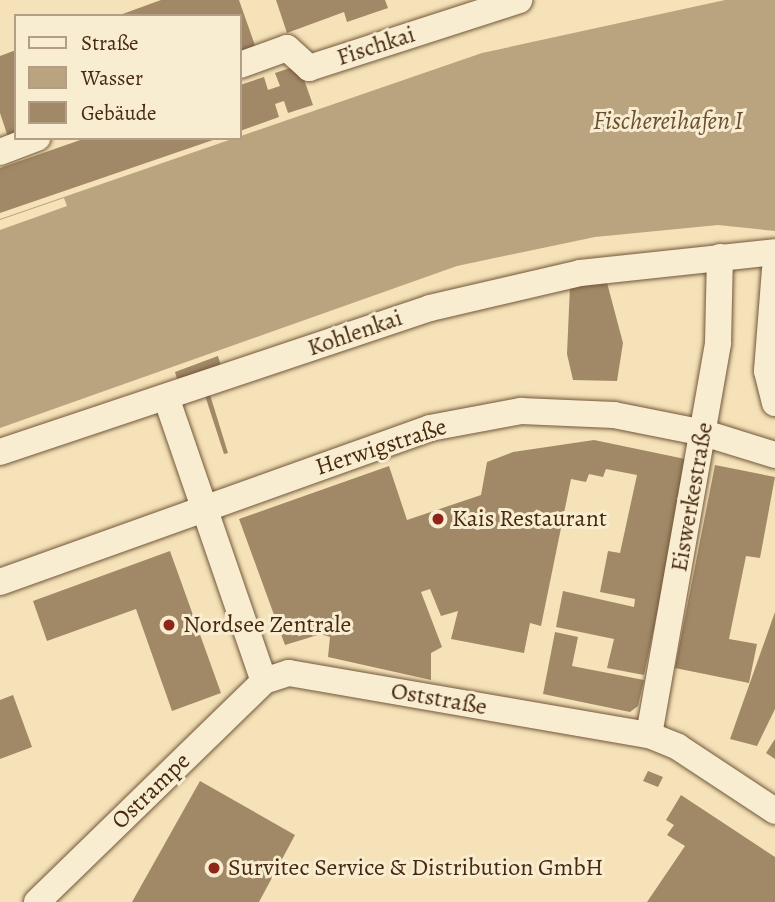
<!DOCTYPE html>
<meta charset="utf-8">
<style>
body{margin:0}
#map{position:relative;width:775px;height:902px;overflow:hidden;background:#f5e2b8;font-family:Alegreya,serif}
div>[style]{position:absolute}
.water>*{inset:0;background:#baa37f}
.pier>*{inset:0;background:#f5e2b8}
.building>*{inset:0;background:#a18967}
.roads{filter:drop-shadow(0 0 2px #72573a) drop-shadow(0 0 2px #72573a)}
.minor>*{height:26px;margin:-13px;padding:0 13px;transform-origin:13px;border-radius:13px;background:#f8ecd1}
.dots>*{width:19px;height:19px;translate:-50% -50%;box-sizing:border-box;border:4px solid #f8ecd1;border-radius:50%}
span{translate:-50% -50%;white-space:nowrap;text-align:center;line-height:1.15;-webkit-text-stroke:6px #f8ecd1;paint-order:stroke}
.street-label{font-size:24px;color:#472910}
.poi-label{font-size:24px;color:#472910}
.left{translate:0 -50%;text-align:left}
.water-label{font-size:26px;color:#6a4e31;font-style:italic}
.legend{position:absolute;left:14px;top:14px;width:228px;height:126px;box-sizing:border-box;background:#f8ecd1;border:2px solid #b19e84;margin:0;padding:9px 12px;list-style:none;font-size:21px;color:#472910}
.legend li{display:flex;align-items:center;gap:14px;height:35px}
.legend b{width:35px;border:2px solid #b19e84}
</style>
<div id="map">
<div class="water">
<div style="clip-path:polygon(725px 0,775px 0,775px 231px,718px 225px,595px 237px,457px 266px,0 428px,0 219px,482px 53px)"></div>
</div>
<div class="pier">
<div style="clip-path:polygon(64px 198px,67px 206px,0 230px,0 220px)"></div>
</div>
<div class="building">
<div style="clip-path:polygon(161px 0,239px 0,258px 54px,240px 60px,240px 16px,117px 16px)"></div>
<div style="clip-path:polygon(276px 0,385px 0,388px 8px,347px 22px,344px 12px,287px 33px)"></div>
<div style="clip-path:polygon(16px 50px,16px 138px,9px 140px,0 113px,0 56px)"></div>
<div style="clip-path:polygon(299px 65px,313px 105px,288px 113px,284px 101px,275px 104px,279px 117px,240px 131px,240px 85px,264px 77px,268px 90px,280px 86px,275px 73px)"></div>
<div style="clip-path:polygon(86px 138px,216px 138px,216px 139px,0 213px,0 168px)"></div>
<div style="clip-path:polygon(605px 275px,623px 343px,617px 381px,573px 380px,567px 354px,570px 286px)"></div>
<div style="clip-path:polygon(218px 356px,221px 366px,203px 372px,228px 453px,224px 454px,198px 374px,178px 382px,175px 372px)"></div>
<div style="clip-path:polygon(594px 440px,690px 460px,644px 675px,607px 668px,614px 639px,556px 627px,563px 591px,634px 607px,635px 599px,600px 592px,608px 551px,620px 553px,637px 475px,606px 469px,603px 477px,589px 474px,586px 482px,571px 479px,541px 626px,530px 623px,524px 653px,451px 639px,458px 611px,441px 616px,430px 589px,421px 592px,442px 647px,431px 653px,431px 680px,328px 657px,330px 637px,321px 634px,285px 645px,239px 519px,389px 466px,407px 520px,481px 495px,487px 462px,513px 452px)"></div>
<div style="clip-path:polygon(715px 465px,775px 477px,760px 558px,746px 556px,729px 639px,757px 644px,749px 683px,675px 668px)"></div>
<div style="clip-path:polygon(170px 551px,221px 693px,172px 711px,136px 609px,47px 641px,33px 601px)"></div>
<div style="clip-path:polygon(775px 612px,775px 709px,757px 746px,730px 739px)"></div>
<div style="clip-path:polygon(555px 632px,578px 637px,572px 666px,644px 680px,638px 706px,630px 712px,543px 694px)"></div>
<div style="clip-path:polygon(13px 695px,32px 747px,0 759px,0 700px)"></div>
<div style="clip-path:polygon(775px 739px,775px 759px,766px 753px)"></div>
<div style="clip-path:polygon(648px 771px,663px 777px,658px 787px,643px 781px)"></div>
<div style="clip-path:polygon(200px 781px,295px 835px,259px 902px,132px 902px)"></div>
<div style="clip-path:polygon(681px 795px,775px 857px,775px 902px,647px 902px,685px 846px,667px 835px,674px 825px,666px 820px)"></div>
</div>
<div class="roads">
<div class="minor">
<div style="left:240px;top:65px;width:50px;rotate:-19.9deg"></div>
<div style="left:287px;top:48px;width:30px;rotate:42deg"></div>
<div style="left:309px;top:68px;width:221px;rotate:-17.9deg"></div>
<div style="left:0;top:152px;width:40px;rotate:-21deg"></div>
<div style="left:775px;top:269px;width:102px;rotate:94.5deg"></div>
<div style="left:767px;top:371px;width:33px;rotate:76deg"></div>
<div style="left:166px;top:397px;width:300px;rotate:71deg"></div>
<div style="left:0;top:452px;width:453px;rotate:-18.5deg"></div>
<div style="left:430px;top:308px;width:154px;rotate:-13.1deg"></div>
<div style="left:580px;top:273px;width:196px;rotate:-6.1deg"></div>
<div style="left:0;top:582px;width:457px;rotate:-19.7deg"></div>
<div style="left:430px;top:428px;width:93px;rotate:-10.6deg"></div>
<div style="left:521px;top:411px;width:93px;rotate:2.5deg"></div>
<div style="left:614px;top:415px;width:92px;rotate:11.3deg"></div>
<div style="left:704px;top:433px;width:74px;rotate:17.2deg"></div>
<div style="left:649px;top:735px;width:398px;rotate:-80deg"></div>
<div style="left:718px;top:343px;width:86px;rotate:-88.7deg"></div>
<div style="left:37px;top:902px;width:317px;rotate:-44.2deg"></div>
<div style="left:264px;top:681px;width:26px;rotate:-18deg"></div>
<div style="left:289px;top:673px;width:365px;rotate:9.8deg"></div>
<div style="left:649px;top:735px;width:31px;rotate:22deg"></div>
<div style="left:678px;top:747px;width:116px;rotate:33.4deg"></div>
</div>
</div>
<div class="dots">
<div style="left:438px;top:519px;background:#8f2418"></div>
<div style="left:169px;top:625px;background:#8f2418"></div>
<div style="left:214px;top:868px;background:#8f2418"></div>
</div>
<div class="street-label">
<span style="left:376px;top:46px;rotate:-18deg">Fischkai</span>
<span style="left:355px;top:333px;rotate:-19deg">Kohlenkai</span>
<span style="left:381px;top:447px;rotate:-18deg">Herwigstraße</span>
<span style="left:692px;top:497px;rotate:-80deg">Eiswerkestraße</span>
<span style="left:439px;top:699px;rotate:10deg">Oststraße</span>
<span style="left:151px;top:791px;rotate:-44deg">Ostrampe</span>
</div>
<div class="poi-label">
<span class="left" style="left:452px;top:519px">Kais Restaurant</span>
<span class="left" style="left:183px;top:625px">Nordsee Zentrale</span>
<span class="left" style="left:228px;top:868px">Survitec Service &amp; Distribution GmbH</span>
</div>
<div class="water-label">
<span style="left:668px;top:121px">Fischereihafen I</span>
</div>
<ul class="legend">
<li><b style="height:9px;background:#f8ecd1"></b>Straße</li>
<li><b style="height:19px;background:#baa37f"></b>Wasser</li>
<li><b style="height:19px;background:#a18967"></b>Gebäude</li>
</ul>
</div>
